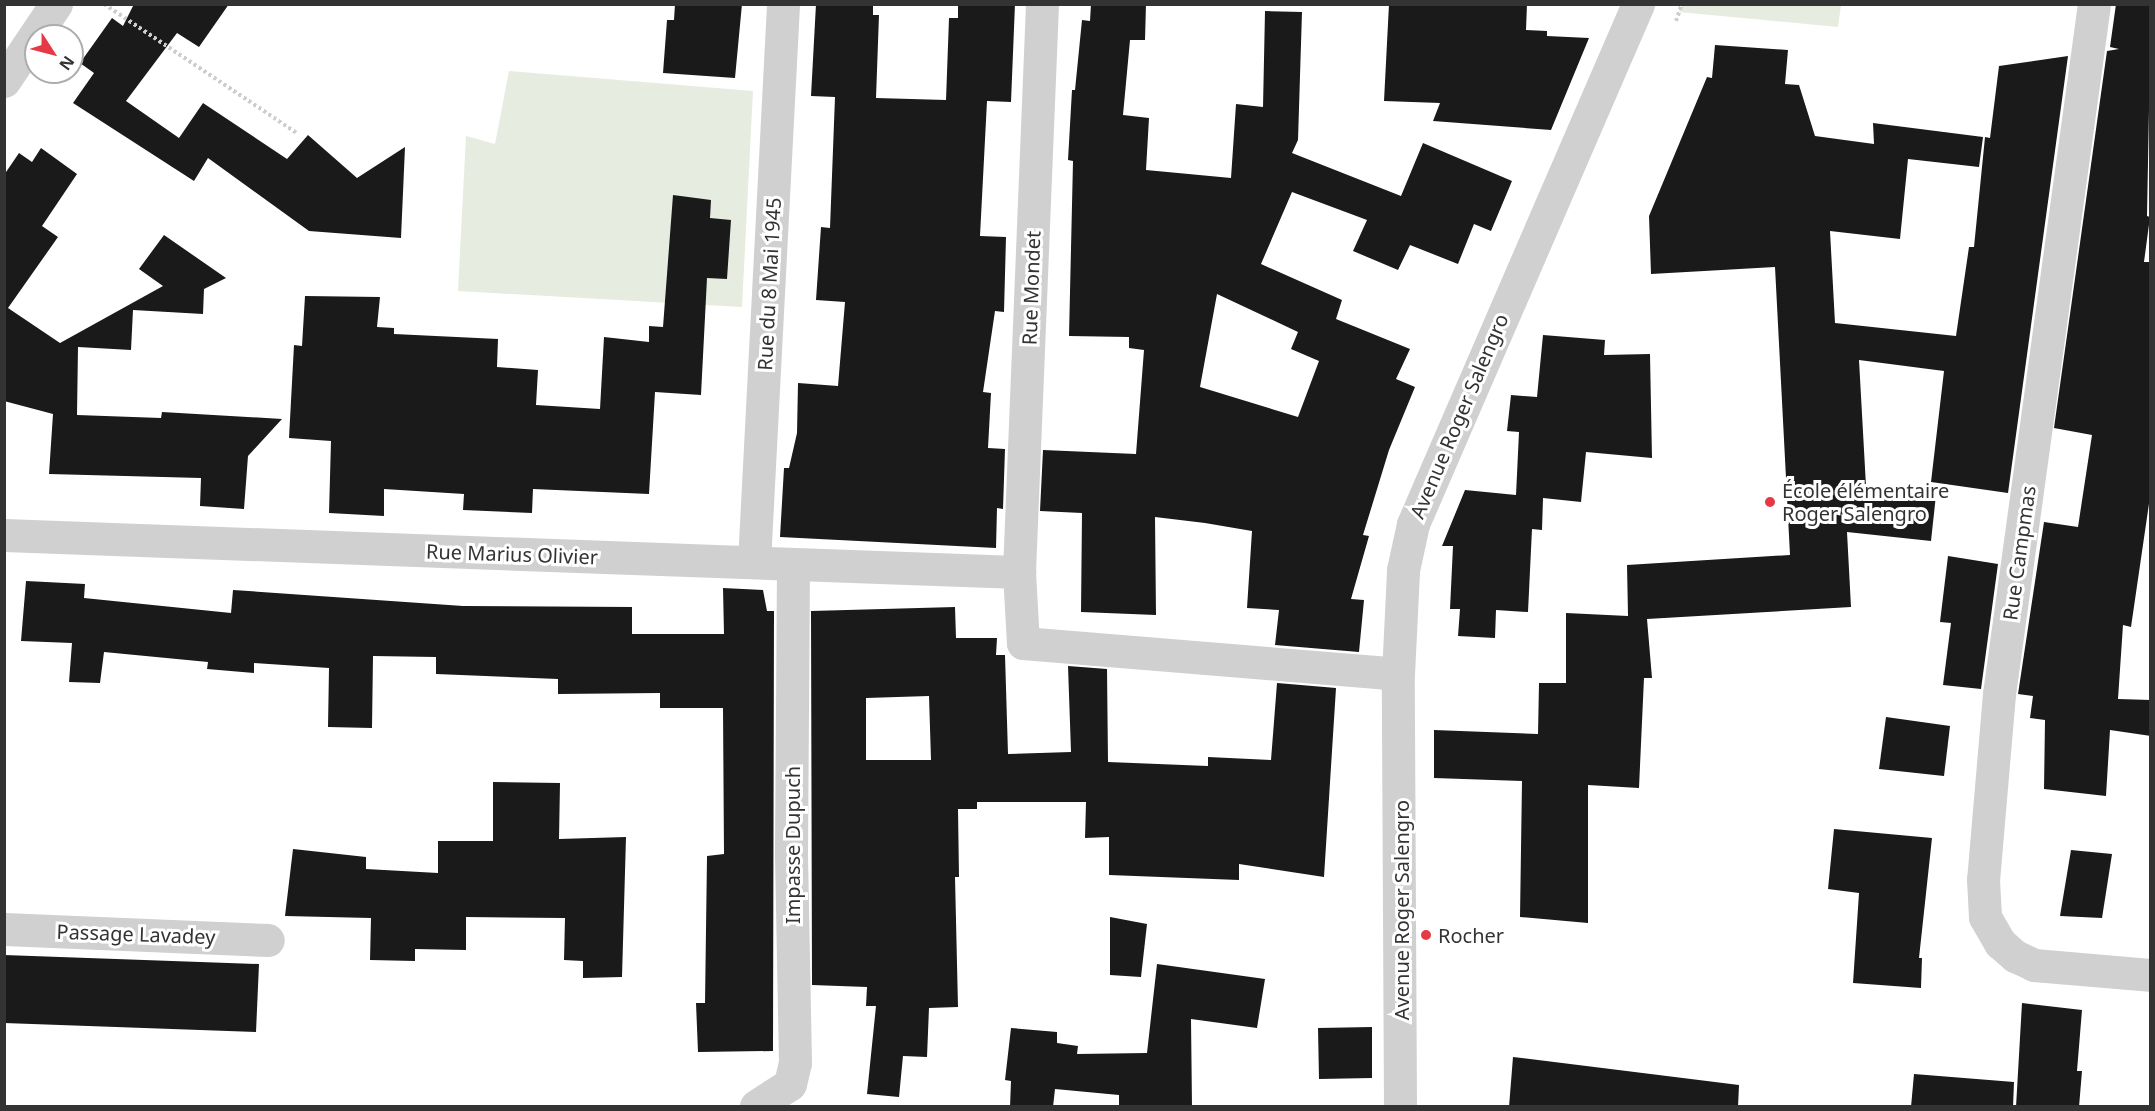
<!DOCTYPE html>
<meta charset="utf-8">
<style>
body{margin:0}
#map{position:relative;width:2155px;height:1111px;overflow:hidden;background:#fff;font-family:"Noto Sans",sans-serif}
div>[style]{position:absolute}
.green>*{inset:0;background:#e6ecdf}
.building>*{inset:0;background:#1a1a1a}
.path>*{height:4px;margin-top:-2px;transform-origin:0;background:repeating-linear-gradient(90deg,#cdcdcd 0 3px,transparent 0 6px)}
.minor>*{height:33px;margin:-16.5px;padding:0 16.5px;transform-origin:16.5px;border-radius:16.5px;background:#d0d0d0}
.dots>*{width:16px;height:16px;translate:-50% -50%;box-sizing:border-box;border:3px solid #fff;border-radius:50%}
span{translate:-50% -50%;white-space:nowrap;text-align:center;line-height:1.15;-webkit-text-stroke:6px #fff;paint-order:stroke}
.street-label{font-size:20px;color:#333}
.poi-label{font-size:20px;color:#333}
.left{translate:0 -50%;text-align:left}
.frame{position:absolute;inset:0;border:6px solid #333;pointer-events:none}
.north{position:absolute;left:24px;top:24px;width:60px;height:60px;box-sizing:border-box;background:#fff;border:2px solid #adadad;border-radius:50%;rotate:126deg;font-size:16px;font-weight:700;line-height:24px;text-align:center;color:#333}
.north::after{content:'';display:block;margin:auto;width:21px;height:27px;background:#e63946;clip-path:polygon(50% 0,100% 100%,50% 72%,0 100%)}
</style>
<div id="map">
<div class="green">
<div style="clip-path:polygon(1683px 4px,1841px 4px,1841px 5px,1838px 27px,1679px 12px)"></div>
<div style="clip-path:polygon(509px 71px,753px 91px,742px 307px,458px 291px,466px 136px,495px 144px)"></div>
</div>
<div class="building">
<div style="clip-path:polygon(134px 4px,229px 4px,199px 47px,177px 33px,126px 101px,179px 138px,203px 103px,287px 159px,308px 135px,357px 178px,405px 147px,401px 238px,309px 231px,208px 158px,194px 181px,73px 103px,94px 73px,80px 63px,112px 18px,123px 26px)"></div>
<div style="clip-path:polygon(675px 4px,742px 4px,735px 78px,663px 73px,667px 20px,674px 20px)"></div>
<div style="clip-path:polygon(816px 4px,873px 4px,873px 15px,879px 15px,876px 98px,946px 100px,949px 18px,958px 18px,958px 4px,1015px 4px,1011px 102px,987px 101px,980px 236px,1006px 237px,1004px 312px,995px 311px,983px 392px,991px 393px,988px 448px,1005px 449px,1003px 509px,997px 508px,996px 548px,780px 537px,784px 468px,789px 468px,797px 433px,798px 383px,838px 386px,845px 302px,816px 300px,821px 227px,830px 228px,835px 97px,811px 96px)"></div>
<div style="clip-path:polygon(evenodd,1091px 4px,1146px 4px,1145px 40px,1130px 40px,1123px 115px,1149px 118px,1146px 170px,1231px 178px,1236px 104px,1263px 107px,1265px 11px,1302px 12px,1298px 140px,1292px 153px,1401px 196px,1423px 143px,1512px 181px,1491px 231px,1474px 224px,1458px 264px,1410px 245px,1398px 270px,1353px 251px,1367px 220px,1292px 192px,1261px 264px,1342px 300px,1336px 319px,1410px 349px,1396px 379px,1415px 387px,1389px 450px,1363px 535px,1369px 536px,1351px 599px,1364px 600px,1359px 652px,1275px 645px,1279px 610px,1247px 608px,1252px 531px,1205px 523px,1155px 517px,1156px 615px,1081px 612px,1082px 513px,1040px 511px,1043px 450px,1136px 454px,1144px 350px,1129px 348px,1129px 337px,1069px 336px,1073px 161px,1068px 160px,1072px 90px,1075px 90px,1082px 20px,1090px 21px,1091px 4px,1217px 294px,1298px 332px,1291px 349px,1319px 361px,1298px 417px,1200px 387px,1217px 294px)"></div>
<div style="clip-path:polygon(1389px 4px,1527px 4px,1526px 30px,1547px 31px,1547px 36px,1589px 38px,1551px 130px,1433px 121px,1440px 103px,1384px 101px)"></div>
<div style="clip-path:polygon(2116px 4px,2151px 4px,2147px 216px,2150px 217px,2144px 262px,2151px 262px,2151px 490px,2131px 627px,2123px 625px,2118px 699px,2151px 700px,2151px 736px,2110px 730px,2106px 796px,2044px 789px,2045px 720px,2030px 718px,2033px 696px,2018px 694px,2044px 522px,2078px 527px,2092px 435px,2054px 428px,2107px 51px,2119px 49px,2110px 47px)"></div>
<div style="clip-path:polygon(1715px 45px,1788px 50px,1785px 84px,1799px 85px,1815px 136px,1874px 144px,1873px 123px,1983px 137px,1979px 167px,1908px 159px,1900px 239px,1830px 231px,1835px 323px,1956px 336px,1969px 247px,1974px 247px,1985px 137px,1990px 138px,1999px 66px,2068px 56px,2008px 493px,1931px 482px,1944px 371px,1859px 360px,1866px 486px,1936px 495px,1931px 541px,1847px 532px,1851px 607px,1647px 619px,1652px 678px,1644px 678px,1639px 788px,1588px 785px,1588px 923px,1520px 917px,1522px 781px,1434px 778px,1434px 730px,1538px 734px,1539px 683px,1566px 683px,1566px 613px,1628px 616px,1627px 565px,1790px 555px,1775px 267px,1651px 274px,1649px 216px,1707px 77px,1712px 78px)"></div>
<div style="clip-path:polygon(41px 148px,77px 174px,42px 226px,58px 237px,8px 308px,60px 343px,163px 286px,139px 269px,164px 235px,226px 278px,204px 289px,203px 314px,133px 310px,131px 350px,78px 347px,77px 415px,161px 418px,162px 412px,282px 419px,248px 456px,244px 509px,200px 506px,201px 478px,49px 474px,53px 414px,4px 401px,4px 175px,19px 153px,32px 162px)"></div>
<div style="clip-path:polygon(673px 195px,711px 200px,710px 218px,731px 220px,727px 279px,707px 278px,701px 395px,655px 392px,649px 494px,533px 489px,532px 513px,463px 510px,464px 494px,384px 489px,384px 516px,329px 513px,331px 441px,289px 438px,294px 345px,302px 346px,305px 296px,380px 297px,377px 327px,394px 328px,394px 334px,498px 339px,497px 367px,538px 370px,536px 405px,600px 409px,604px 337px,649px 342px,649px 326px,663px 327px)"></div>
<div style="clip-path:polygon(1543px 335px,1605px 340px,1604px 355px,1650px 354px,1652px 458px,1586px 452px,1581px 502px,1543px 498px,1542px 530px,1532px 529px,1528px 612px,1496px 610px,1495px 638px,1458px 636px,1460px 609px,1450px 609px,1453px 546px,1442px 546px,1465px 490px,1516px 495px,1519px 432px,1507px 431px,1511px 395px,1537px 397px)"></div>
<div style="clip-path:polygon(1948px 556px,1998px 564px,1981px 689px,1943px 685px,1951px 623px,1940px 622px)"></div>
<div style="clip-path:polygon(26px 581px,85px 584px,84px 598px,231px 613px,233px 590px,463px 606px,632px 607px,632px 634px,724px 634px,723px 588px,763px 590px,767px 611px,774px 611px,773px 1051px,698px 1052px,696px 1003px,705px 1003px,707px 856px,724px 854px,723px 708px,660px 708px,660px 693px,558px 694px,558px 679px,436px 674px,436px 657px,373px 656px,372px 728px,328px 727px,329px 668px,254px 663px,254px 673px,207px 669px,208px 662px,104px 652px,100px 683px,69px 682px,72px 643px,21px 641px)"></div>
<div style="clip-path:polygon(evenodd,955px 607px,956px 638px,997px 638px,996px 655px,1005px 655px,1008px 754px,1071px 752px,1068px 666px,1107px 669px,1108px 762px,1208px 766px,1208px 757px,1271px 760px,1277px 683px,1336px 688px,1324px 877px,1239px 864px,1239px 880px,1109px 875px,1109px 837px,1085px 838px,1086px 802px,977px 802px,977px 809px,958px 809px,959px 877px,955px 877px,958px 1007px,929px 1008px,927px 1057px,903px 1056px,899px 1097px,867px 1094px,876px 1006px,866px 1006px,867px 987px,812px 985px,811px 611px,955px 607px,929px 696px,931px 760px,866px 760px,866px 698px,929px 696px)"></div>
<div style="clip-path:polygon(1886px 717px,1950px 726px,1944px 776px,1879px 769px)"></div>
<div style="clip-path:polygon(493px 782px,560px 783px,559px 839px,626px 837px,622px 977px,583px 978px,583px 961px,564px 960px,565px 918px,466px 917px,466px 950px,415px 949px,415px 961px,370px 960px,371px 918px,285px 916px,293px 849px,366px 857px,366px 869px,438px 873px,438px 841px,493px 841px)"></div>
<div style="clip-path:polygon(1834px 829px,1932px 838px,1919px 958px,1922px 958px,1921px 988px,1853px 983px,1859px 893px,1828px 889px)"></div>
<div style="clip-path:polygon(2071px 850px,2112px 854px,2102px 918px,2060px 916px)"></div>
<div style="clip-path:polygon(1110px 917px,1147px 924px,1141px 977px,1110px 975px)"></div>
<div style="clip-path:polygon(4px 955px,259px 964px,256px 1032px,4px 1023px)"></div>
<div style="clip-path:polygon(1157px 964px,1265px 979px,1257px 1028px,1191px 1019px,1192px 1107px,1119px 1107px,1119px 1095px,1055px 1089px,1053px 1107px,1010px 1107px,1011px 1081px,1005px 1080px,1011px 1028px,1057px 1032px,1057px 1043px,1078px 1046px,1077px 1054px,1147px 1053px)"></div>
<div style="clip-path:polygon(2022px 1003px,2082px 1010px,2077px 1071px,2082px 1071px,2079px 1107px,2016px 1107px)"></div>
<div style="clip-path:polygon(1372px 1027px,1372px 1078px,1319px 1079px,1318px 1028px)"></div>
<div style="clip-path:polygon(1513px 1057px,1739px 1085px,1738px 1107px,1509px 1107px)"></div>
<div style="clip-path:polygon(1914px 1074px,2014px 1082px,2013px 1107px,1911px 1107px)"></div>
</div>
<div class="path">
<div style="left:104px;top:4px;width:232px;rotate:33.8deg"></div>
<div style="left:1676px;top:21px;width:18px;rotate:-71deg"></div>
</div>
<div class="minor">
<div style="left:1042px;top:4px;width:568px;rotate:92.32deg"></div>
<div style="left:1019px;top:572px;width:71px;rotate:86.8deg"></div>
<div style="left:1023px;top:643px;width:376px;rotate:4.7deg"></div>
<div style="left:2094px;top:4px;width:697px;rotate:97.84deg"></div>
<div style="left:1999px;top:694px;width:186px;rotate:94.9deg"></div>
<div style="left:1983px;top:879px;width:38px;rotate:87deg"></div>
<div style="left:1985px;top:917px;width:30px;rotate:60deg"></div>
<div style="left:2000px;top:943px;width:20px;rotate:41deg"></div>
<div style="left:2015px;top:956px;width:21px;rotate:25deg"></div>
<div style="left:2034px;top:965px;width:116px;rotate:4.9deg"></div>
<div style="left:4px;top:81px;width:93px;rotate:-56deg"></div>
<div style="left:4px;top:535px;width:1016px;rotate:2.09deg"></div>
<div style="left:754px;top:562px;width:559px;rotate:-87.02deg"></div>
<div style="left:4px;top:929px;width:264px;rotate:2.4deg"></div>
<div style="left:756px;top:1106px;width:40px;rotate:-32.9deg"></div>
<div style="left:790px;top:1084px;width:22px;rotate:-77deg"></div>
<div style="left:795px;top:1063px;width:210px;rotate:-91.1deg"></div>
<div style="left:791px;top:853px;width:289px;rotate:-89.6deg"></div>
<div style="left:1400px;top:1106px;width:432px;rotate:-90.3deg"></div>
<div style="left:1398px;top:674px;width:104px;rotate:-87.2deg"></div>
<div style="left:1403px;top:570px;width:47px;rotate:-77.7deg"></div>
<div style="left:1413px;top:524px;width:567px;rotate:-66.6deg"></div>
</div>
<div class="dots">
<div style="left:1770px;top:502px;background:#e63946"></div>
<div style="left:1426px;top:935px;background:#e63946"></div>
</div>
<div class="street-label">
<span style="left:769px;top:284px;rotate:-87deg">Rue du 8 Mai 1945</span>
<span style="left:1031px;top:288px;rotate:-88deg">Rue Mondet</span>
<span style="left:1459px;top:416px;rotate:-67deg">Avenue Roger Salengro</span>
<span style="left:2019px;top:553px;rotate:-82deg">Rue Campmas</span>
<span style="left:512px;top:554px;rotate:2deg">Rue Marius Olivier</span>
<span style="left:792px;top:845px;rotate:-90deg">Impasse Dupuch</span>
<span style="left:1401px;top:910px;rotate:-90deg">Avenue Roger Salengro</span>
<span style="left:136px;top:934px;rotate:2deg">Passage Lavadey</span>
</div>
<div class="poi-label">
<span class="left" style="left:1782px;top:502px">École élémentaire<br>Roger Salengro</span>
<span class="left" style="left:1438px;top:935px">Rocher</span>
</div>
<div class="frame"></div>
<div class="north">N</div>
</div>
